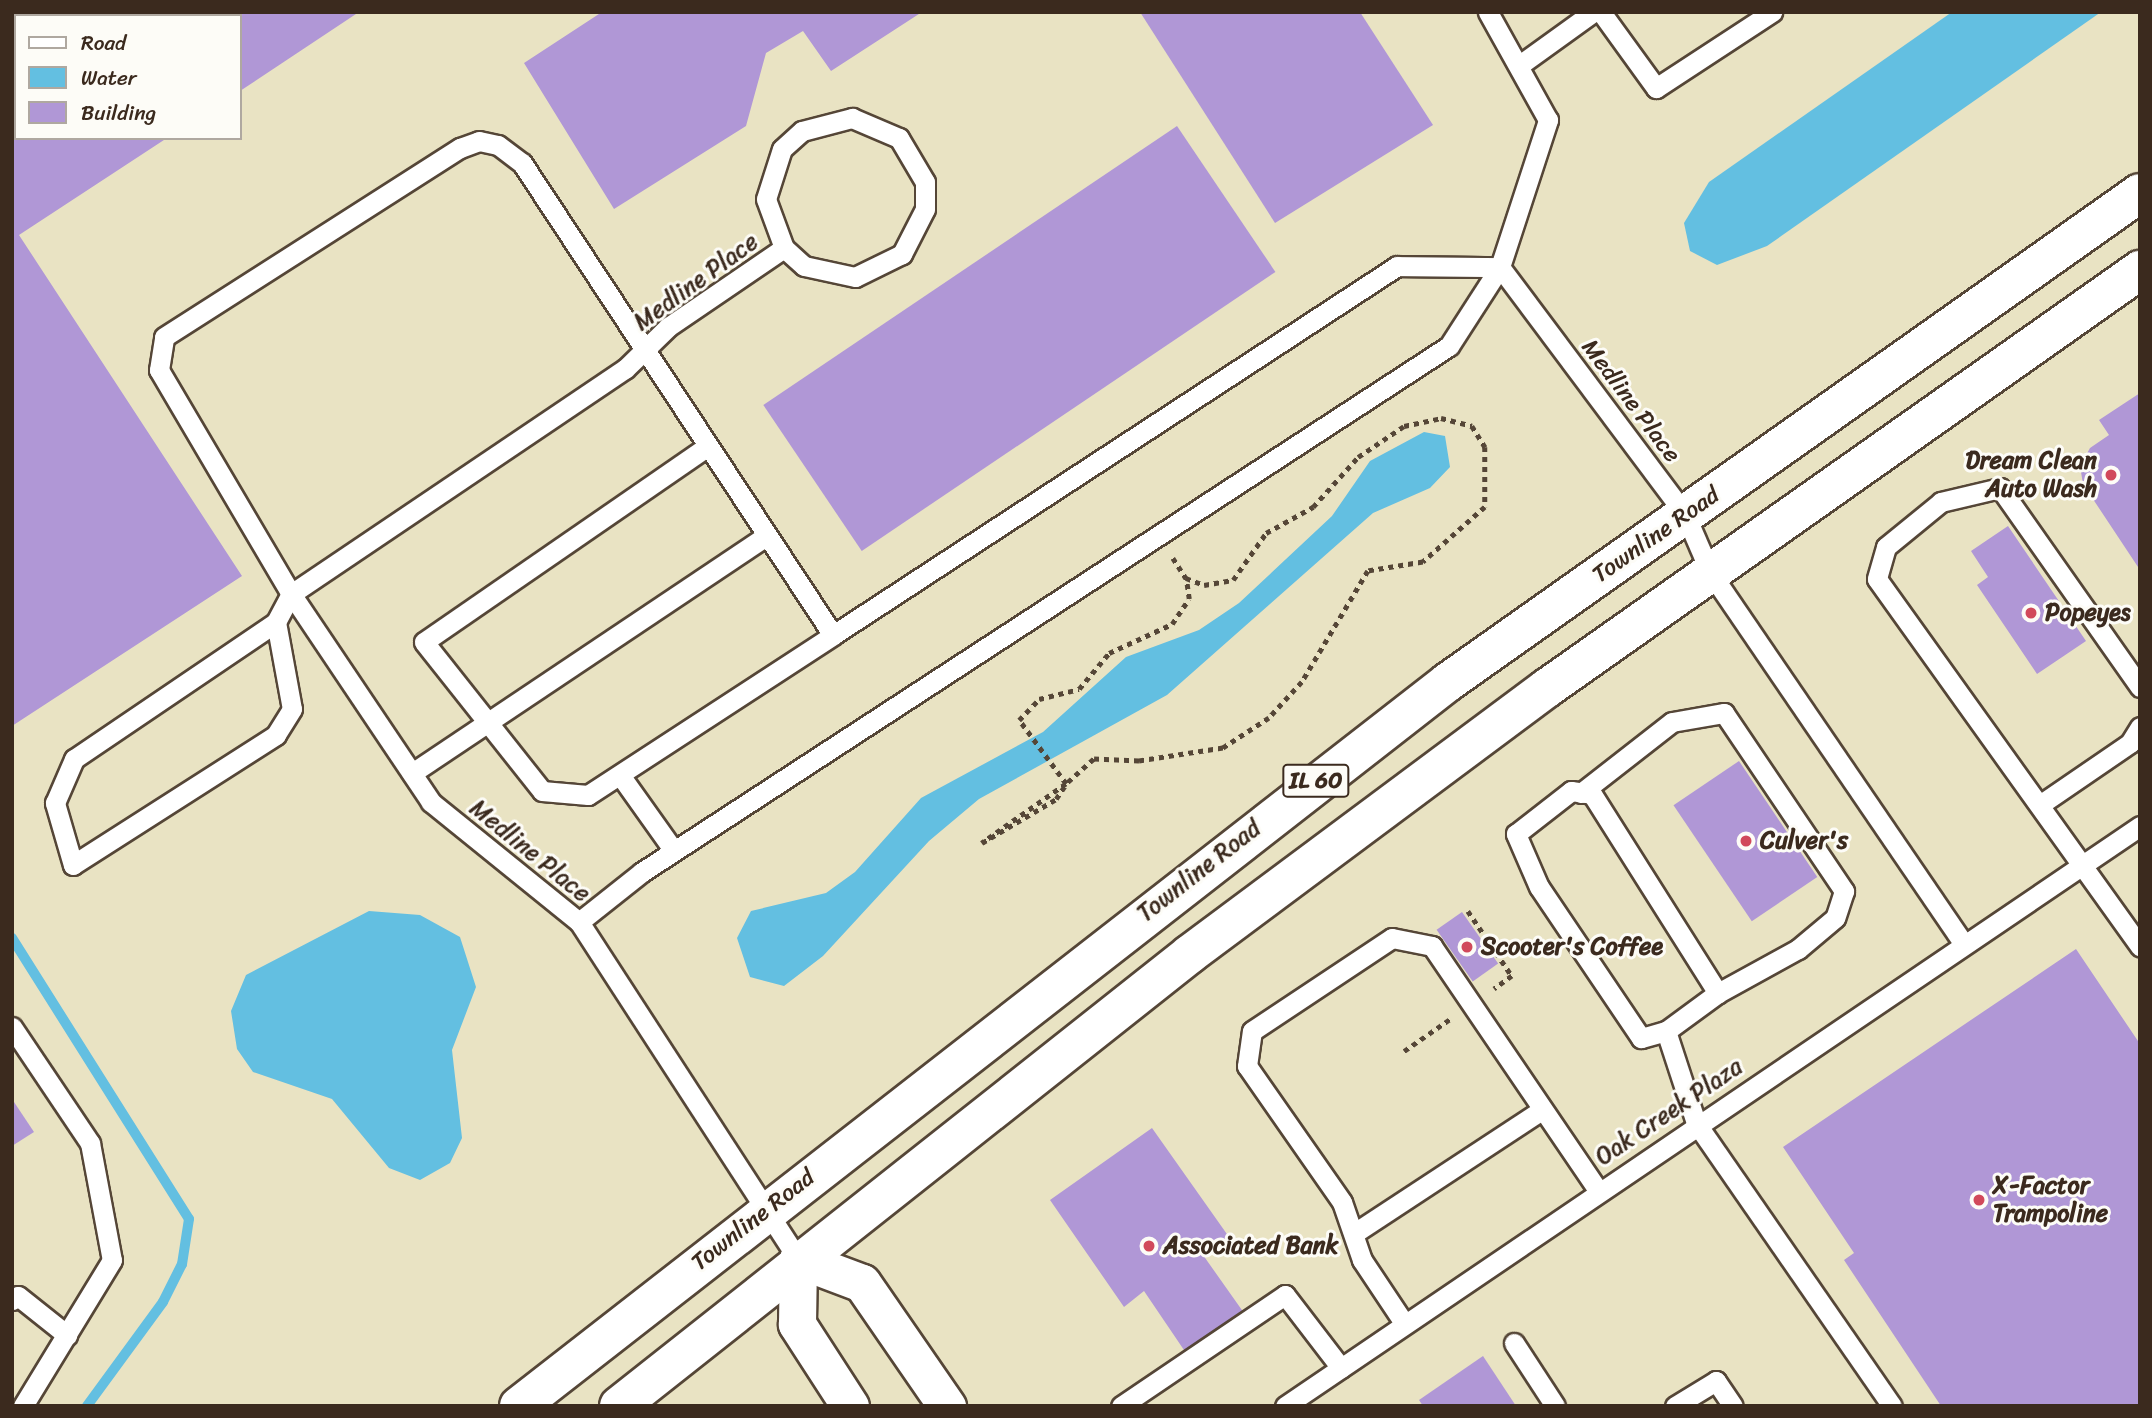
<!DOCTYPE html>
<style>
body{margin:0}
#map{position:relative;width:2152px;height:1418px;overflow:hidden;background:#e9e3c3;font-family:Sriracha,sans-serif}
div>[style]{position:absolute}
.water>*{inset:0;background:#63bfe1}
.stream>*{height:10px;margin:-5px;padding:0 5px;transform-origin:5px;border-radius:5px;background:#63bfe1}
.building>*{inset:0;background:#b097d6;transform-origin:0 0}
.path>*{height:4.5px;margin-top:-2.25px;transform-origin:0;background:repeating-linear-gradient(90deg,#554637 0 5px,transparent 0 10px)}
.roads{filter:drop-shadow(2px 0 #554637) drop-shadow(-2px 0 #554637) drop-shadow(0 2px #554637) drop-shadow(0 -2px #554637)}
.service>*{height:19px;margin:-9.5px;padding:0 9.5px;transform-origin:9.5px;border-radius:9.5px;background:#fff}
.minor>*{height:37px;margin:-18.5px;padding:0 18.5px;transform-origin:18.5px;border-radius:18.5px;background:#fff}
.primary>*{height:38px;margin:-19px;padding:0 19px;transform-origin:19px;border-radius:19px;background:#fff}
.dots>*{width:19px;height:19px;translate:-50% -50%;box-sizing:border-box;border:4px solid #fdfcf7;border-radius:50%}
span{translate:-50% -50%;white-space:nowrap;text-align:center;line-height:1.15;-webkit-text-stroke:6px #fdfcf7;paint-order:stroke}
.shield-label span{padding:2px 5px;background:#fdfcf7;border:2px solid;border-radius:5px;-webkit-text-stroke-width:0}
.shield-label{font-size:23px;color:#3b2a1e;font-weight:700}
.street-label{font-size:24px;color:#3b2a1e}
.poi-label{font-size:24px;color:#3b2a1e;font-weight:700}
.right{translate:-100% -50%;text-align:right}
.left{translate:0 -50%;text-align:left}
.frame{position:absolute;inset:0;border:14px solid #3b2a1e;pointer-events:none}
.legend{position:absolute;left:14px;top:14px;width:228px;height:126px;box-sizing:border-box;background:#fdfcf7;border:2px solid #afa8a0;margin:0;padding:9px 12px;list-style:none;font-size:21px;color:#3b2a1e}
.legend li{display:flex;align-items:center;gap:14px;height:35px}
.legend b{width:35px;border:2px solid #afa8a0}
</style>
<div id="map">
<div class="water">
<div style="clip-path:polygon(1952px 12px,2101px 12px,1767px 246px,1717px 265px,1690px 251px,1684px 223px,1709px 182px)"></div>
<div style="clip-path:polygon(1424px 432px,1445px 436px,1450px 467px,1430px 488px,1373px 513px,1167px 695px,979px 799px,929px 841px,823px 956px,784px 986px,750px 977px,737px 938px,751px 911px,826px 893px,855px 872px,921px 798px,1043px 732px,1126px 657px,1199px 630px,1239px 603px,1332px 516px,1370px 461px)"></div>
<div style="clip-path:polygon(369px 911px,420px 915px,460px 937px,476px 987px,452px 1050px,462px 1138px,450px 1163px,420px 1180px,389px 1168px,332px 1099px,253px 1072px,237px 1049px,231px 1011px,246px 975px)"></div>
</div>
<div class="stream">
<div style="left:12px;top:938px;width:332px;rotate:57.8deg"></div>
<div style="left:189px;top:1219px;width:46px;rotate:98.8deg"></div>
<div style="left:182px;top:1264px;width:42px;rotate:116.6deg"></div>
<div style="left:163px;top:1302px;width:129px;rotate:126.2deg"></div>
</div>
<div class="building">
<div style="clip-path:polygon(12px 12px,359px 12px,240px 91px,240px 16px,16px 16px,16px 138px,167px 138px,19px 235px,242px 576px,12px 726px)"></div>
<div style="clip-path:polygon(602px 12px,922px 12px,831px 71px,803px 31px,766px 53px,746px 126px,614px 209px,524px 63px)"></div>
<div style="clip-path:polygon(1140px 12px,1360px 12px,1433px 125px,1275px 223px)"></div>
<div style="left:1177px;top:126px;width:176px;height:499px;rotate:56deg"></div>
<div style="clip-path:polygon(2140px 393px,2140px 570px,2083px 484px,2080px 466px,2090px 448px,2109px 435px,2099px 420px)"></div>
<div style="clip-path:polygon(2008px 526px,2086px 641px,2037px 674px,1977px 585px,1988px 577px,1971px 551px)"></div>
<div style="left:1739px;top:761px;width:140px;height:79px;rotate:56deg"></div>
<div style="left:1462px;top:912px;width:63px;height:31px;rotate:55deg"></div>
<div style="clip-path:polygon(2076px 949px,2140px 1044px,2140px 1406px,1941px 1406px,1844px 1260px,1854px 1253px,1783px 1147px)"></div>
<div style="clip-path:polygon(12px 1099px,34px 1132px,12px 1146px)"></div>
<div style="clip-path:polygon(1152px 1128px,1229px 1237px,1203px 1255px,1244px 1313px,1186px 1353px,1144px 1291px,1124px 1307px,1050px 1200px)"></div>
<div style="clip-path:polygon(1483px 1356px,1516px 1406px,1423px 1406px,1419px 1400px)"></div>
</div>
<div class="path">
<div style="left:1173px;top:558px;width:24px;rotate:57deg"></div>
<div style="left:982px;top:843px;width:86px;rotate:-30.7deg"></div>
<div style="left:1056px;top:799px;width:18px;rotate:-56deg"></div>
<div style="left:1066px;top:784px;width:79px;rotate:-126.3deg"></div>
<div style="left:1019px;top:720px;width:29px;rotate:-46deg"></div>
<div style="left:1039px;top:699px;width:41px;rotate:-14deg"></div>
<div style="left:1079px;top:689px;width:47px;rotate:-50.2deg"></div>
<div style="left:1109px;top:653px;width:69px;rotate:-24.7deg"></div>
<div style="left:1172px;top:624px;width:30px;rotate:-56deg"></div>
<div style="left:1189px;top:599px;width:21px;rotate:-98deg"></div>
<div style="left:1186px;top:578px;width:19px;rotate:21deg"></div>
<div style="left:1204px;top:585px;width:29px;rotate:-10deg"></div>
<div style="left:1233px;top:580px;width:57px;rotate:-54.9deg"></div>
<div style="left:1266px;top:533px;width:54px;rotate:-29deg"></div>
<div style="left:1313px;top:507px;width:67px;rotate:-48deg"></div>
<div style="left:1358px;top:457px;width:55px;rotate:-34deg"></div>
<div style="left:1404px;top:426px;width:38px;rotate:-12deg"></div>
<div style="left:1441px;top:418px;width:32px;rotate:14deg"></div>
<div style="left:1472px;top:426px;width:25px;rotate:58deg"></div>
<div style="left:1485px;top:447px;width:60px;rotate:90deg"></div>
<div style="left:1485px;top:507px;width:83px;rotate:138.4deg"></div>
<div style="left:1423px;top:562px;width:56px;rotate:170.7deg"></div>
<div style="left:1368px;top:571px;width:129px;rotate:120.7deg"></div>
<div style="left:1302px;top:682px;width:49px;rotate:132.5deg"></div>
<div style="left:1269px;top:718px;width:55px;rotate:146.9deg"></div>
<div style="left:1223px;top:748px;width:85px;rotate:171.2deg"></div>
<div style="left:1139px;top:761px;width:45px;rotate:-177.5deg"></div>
<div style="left:1094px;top:759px;width:38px;rotate:138deg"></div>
<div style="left:1066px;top:784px;width:103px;rotate:144.9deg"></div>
<div style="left:1468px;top:911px;width:78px;rotate:55.9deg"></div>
<div style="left:1512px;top:976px;width:22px;rotate:144deg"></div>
<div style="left:1404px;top:1051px;width:56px;rotate:-34.8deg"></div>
</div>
<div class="roads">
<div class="service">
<div style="left:1601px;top:12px;width:94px;rotate:54.1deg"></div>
<div style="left:1656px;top:88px;width:139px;rotate:-33.2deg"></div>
<div style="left:1521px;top:64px;width:89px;rotate:-35.8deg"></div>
<div style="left:1500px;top:267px;width:309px;rotate:53.2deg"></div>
<div style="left:1685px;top:514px;width:63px;rotate:66.7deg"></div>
<div style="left:1710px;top:572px;width:448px;rotate:55.7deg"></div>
<div style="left:705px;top:448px;width:341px;rotate:145.4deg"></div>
<div style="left:424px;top:642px;width:190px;rotate:51.6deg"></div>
<div style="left:542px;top:791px;width:46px;rotate:5deg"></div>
<div style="left:588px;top:795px;width:293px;rotate:-33.1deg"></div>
<div style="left:276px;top:622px;width:88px;rotate:79.6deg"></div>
<div style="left:292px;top:709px;width:31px;rotate:122deg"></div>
<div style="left:276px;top:735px;width:241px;rotate:147.4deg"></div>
<div style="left:73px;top:865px;width:65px;rotate:-106.2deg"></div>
<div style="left:55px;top:803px;width:48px;rotate:-66.6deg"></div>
<div style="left:74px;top:759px;width:244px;rotate:-34.1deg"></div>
<div style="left:276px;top:622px;width:32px;rotate:-62deg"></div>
<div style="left:291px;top:594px;width:403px;rotate:-34deg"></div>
<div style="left:625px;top:369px;width:60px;rotate:-44.3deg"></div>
<div style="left:668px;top:327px;width:140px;rotate:-34.3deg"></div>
<div style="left:784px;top:248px;width:52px;rotate:-110.2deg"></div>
<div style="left:766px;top:199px;width:52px;rotate:-72.3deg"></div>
<div style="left:782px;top:149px;width:27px;rotate:-42deg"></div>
<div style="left:802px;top:131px;width:52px;rotate:-14.6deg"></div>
<div style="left:852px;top:118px;width:51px;rotate:23.1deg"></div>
<div style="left:899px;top:138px;width:51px;rotate:59.4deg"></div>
<div style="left:925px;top:182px;width:27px;rotate:90deg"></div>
<div style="left:925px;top:209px;width:51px;rotate:117.1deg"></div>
<div style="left:902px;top:254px;width:52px;rotate:153.9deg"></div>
<div style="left:855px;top:277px;width:52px;rotate:-167.8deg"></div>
<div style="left:804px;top:266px;width:27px;rotate:-138deg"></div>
<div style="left:2140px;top:687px;width:243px;rotate:-125.1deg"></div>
<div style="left:2000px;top:488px;width:61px;rotate:166.7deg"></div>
<div style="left:1941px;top:502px;width:71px;rotate:140.7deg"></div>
<div style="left:1886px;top:547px;width:33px;rotate:106deg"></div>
<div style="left:1877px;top:579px;width:452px;rotate:54.4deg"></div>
<div style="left:412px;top:773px;width:426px;rotate:-33.8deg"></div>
<div style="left:620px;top:775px;width:93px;rotate:54.6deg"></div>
<div style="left:1571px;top:791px;width:21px;rotate:8deg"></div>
<div style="left:1592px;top:794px;width:236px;rotate:57.7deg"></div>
<div style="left:1718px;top:993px;width:64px;rotate:143.8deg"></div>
<div style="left:1666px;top:1031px;width:26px;rotate:164deg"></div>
<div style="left:1641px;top:1038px;width:182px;rotate:-124deg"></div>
<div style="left:1539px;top:887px;width:58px;rotate:-113.5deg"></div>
<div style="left:1516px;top:834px;width:70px;rotate:-38deg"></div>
<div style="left:1581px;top:793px;width:115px;rotate:-38deg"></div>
<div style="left:1672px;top:722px;width:53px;rotate:-9.8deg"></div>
<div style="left:1724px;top:713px;width:215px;rotate:56deg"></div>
<div style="left:1844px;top:891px;width:28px;rotate:108deg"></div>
<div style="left:1835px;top:918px;width:48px;rotate:140deg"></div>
<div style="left:1798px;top:949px;width:91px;rotate:151.2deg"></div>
<div style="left:2041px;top:804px;width:108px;rotate:-34.4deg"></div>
<div style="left:2130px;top:743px;width:19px;rotate:-58deg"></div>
<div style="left:579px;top:922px;width:80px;rotate:-38.4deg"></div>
<div style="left:642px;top:872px;width:963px;rotate:-33.1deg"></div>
<div style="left:1449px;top:346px;width:94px;rotate:-57.2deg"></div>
<div style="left:1500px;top:267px;width:155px;rotate:-71.9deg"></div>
<div style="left:1548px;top:120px;width:124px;rotate:-119.1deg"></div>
<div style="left:12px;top:1027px;width:140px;rotate:56.1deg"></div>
<div style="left:90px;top:1143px;width:119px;rotate:79.4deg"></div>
<div style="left:112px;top:1260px;width:171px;rotate:121.4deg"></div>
<div style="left:1666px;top:1031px;width:97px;rotate:71.9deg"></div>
<div style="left:1696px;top:1123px;width:344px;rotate:55.3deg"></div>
<div style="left:1356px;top:1232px;width:222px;rotate:-33.3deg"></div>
<div style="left:798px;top:1259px;width:402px;rotate:-123deg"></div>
<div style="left:579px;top:922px;width:191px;rotate:-141deg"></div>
<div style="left:431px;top:802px;width:251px;rotate:-123.9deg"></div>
<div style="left:291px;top:594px;width:260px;rotate:-120.5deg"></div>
<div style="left:159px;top:370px;width:33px;rotate:-81deg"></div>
<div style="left:164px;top:337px;width:351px;rotate:-32.6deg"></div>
<div style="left:460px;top:148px;width:20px;rotate:-20deg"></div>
<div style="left:479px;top:141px;width:19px;rotate:12deg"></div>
<div style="left:498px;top:145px;width:30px;rotate:37deg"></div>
<div style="left:522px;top:163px;width:565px;rotate:56.62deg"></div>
<div style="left:833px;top:635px;width:674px;rotate:-33.19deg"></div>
<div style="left:1397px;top:266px;width:103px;rotate:0.6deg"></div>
<div style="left:12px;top:1300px;width:7px;rotate:-34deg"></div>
<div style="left:18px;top:1296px;width:63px;rotate:38.5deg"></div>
<div style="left:1404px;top:1323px;width:76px;rotate:-123.7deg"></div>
<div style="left:1362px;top:1260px;width:61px;rotate:-109deg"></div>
<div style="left:1342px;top:1202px;width:166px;rotate:-124.9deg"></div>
<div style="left:1247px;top:1066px;width:35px;rotate:-82deg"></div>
<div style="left:1252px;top:1031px;width:168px;rotate:-33.6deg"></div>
<div style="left:1392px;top:938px;width:41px;rotate:11.3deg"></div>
<div style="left:1432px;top:946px;width:295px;rotate:55.8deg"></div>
<div style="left:1514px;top:1343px;width:75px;rotate:56.9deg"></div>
<div style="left:1121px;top:1406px;width:198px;rotate:-34.1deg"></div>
<div style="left:1285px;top:1295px;width:92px;rotate:52.5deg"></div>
<div style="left:1285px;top:1406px;width:1033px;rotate:-34.15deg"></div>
<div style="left:1675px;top:1406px;width:48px;rotate:-31.4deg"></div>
<div style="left:1716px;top:1381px;width:30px;rotate:56deg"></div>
</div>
<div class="minor">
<div style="left:850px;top:1406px;width:98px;rotate:-122.9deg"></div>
<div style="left:797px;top:1324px;width:65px;rotate:-89.1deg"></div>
<div style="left:798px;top:1259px;width:68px;rotate:20.6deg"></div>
<div style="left:862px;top:1283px;width:150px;rotate:55.4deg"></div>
</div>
<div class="primary">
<div style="left:519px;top:1406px;width:1178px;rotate:-37.93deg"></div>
<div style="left:1448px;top:682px;width:847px;rotate:-35.25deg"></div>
<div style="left:619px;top:1406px;width:728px;rotate:-38.36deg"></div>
<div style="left:1190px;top:954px;width:445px;rotate:-36.7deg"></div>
<div style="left:1547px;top:688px;width:726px;rotate:-35.18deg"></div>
</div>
</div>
<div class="dots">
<div style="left:2111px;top:475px;background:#d1495b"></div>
<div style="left:2031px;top:613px;background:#d1495b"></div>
<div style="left:1746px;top:841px;background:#d1495b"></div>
<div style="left:1467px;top:947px;background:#d1495b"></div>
<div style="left:1979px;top:1200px;background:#d1495b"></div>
<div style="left:1149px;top:1246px;background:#d1495b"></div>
</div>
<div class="shield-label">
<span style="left:1316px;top:781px">IL 60</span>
</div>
<div class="street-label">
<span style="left:696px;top:282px;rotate:-36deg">Medline Place</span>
<span style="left:1631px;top:401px;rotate:53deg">Medline Place</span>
<span style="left:1656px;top:535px;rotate:-35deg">Townline Road</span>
<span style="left:530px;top:851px;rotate:39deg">Medline Place</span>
<span style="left:1199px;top:871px;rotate:-38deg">Townline Road</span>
<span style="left:1669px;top:1112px;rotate:-34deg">Oak Creek Plaza</span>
<span style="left:753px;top:1220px;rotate:-38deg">Townline Road</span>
</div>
<div class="poi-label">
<span class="right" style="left:2097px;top:475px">Dream Clean<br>Auto Wash</span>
<span class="left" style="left:2045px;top:613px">Popeyes</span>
<span class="left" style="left:1760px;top:841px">Culver's</span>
<span class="left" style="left:1481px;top:947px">Scooter's Coffee</span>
<span class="left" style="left:1993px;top:1200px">X-Factor<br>Trampoline</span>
<span class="left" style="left:1163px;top:1246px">Associated Bank</span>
</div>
<div class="frame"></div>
<ul class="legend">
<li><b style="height:9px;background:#fff"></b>Road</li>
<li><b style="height:19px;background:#63bfe1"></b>Water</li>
<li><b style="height:19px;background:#b097d6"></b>Building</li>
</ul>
</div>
